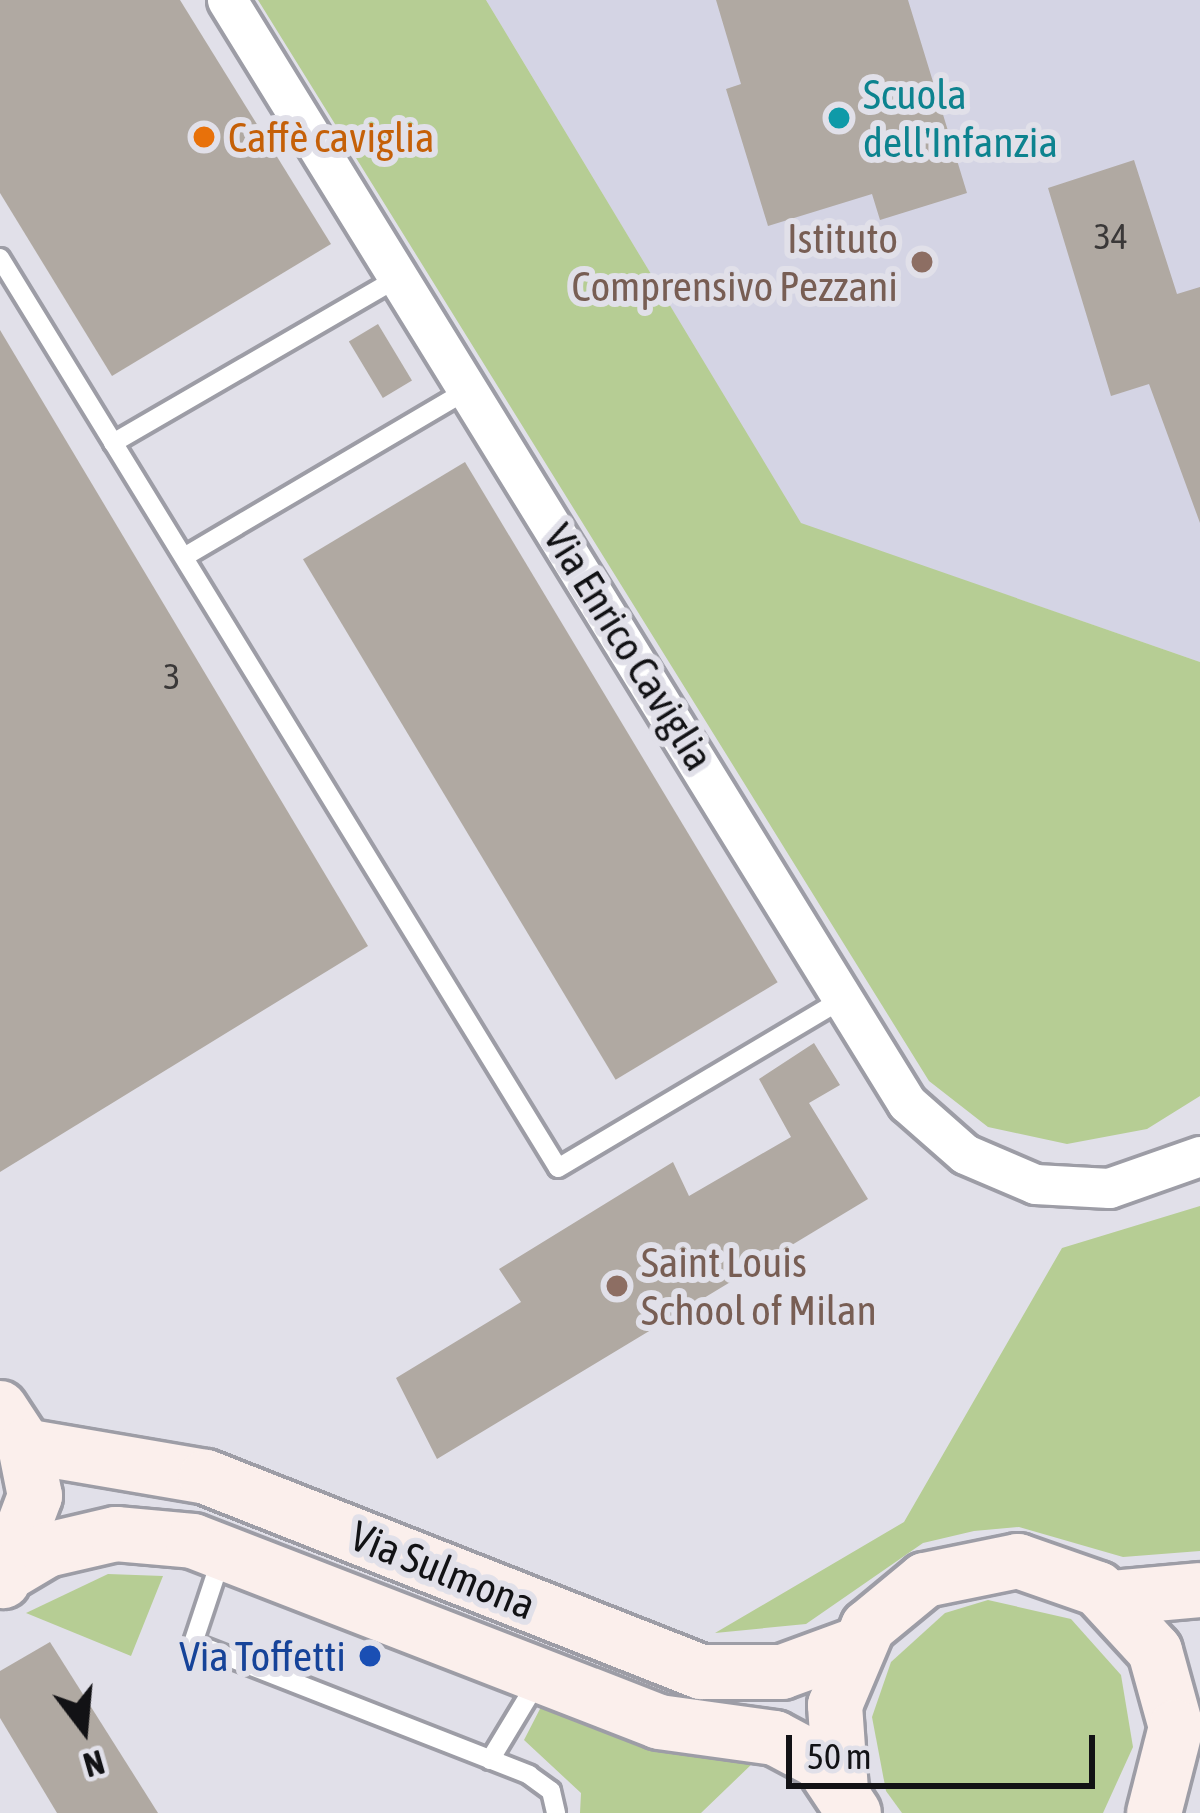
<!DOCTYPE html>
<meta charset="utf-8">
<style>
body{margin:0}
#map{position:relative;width:1200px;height:1813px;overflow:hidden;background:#e1e0e9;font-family:"Asap Condensed",sans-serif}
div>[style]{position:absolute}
.built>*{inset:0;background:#d4d4e4}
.green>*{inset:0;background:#b6cd94}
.building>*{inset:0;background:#b0a9a2;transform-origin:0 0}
.roads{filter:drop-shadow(3px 0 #9d9da6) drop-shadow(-3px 0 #9d9da6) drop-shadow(0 3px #9d9da6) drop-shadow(0 -3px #9d9da6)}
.lane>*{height:18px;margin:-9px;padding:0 9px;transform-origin:9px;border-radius:9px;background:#fff}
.street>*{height:39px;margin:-19.5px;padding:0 19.5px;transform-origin:19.5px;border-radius:19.5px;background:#fff}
.secondary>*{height:54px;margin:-27px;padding:0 27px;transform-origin:27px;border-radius:27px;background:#fbefec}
.dots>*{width:33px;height:33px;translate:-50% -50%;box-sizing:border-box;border:6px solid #e1e0e9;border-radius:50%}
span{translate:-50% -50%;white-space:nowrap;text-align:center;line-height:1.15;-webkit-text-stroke:12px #e1e0e9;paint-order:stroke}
.number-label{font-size:36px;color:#3a3838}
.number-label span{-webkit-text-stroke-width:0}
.culture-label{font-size:42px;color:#0d838f}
.left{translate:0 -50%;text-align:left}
.food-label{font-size:42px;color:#c56008}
.education-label{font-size:42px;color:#785e54}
.right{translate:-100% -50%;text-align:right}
.street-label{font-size:42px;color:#121215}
.transit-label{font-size:42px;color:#164399}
.north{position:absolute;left:24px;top:1669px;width:120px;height:120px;-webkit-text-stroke:9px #e1e0e9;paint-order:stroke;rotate:164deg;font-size:33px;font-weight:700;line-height:48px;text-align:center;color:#121215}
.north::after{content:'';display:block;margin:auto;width:42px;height:54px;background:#121215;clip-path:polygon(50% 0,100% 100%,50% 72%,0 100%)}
.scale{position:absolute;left:786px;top:1735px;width:309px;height:54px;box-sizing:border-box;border:6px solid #121215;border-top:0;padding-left:15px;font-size:36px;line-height:42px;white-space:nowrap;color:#121215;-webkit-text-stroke:9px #e1e0e9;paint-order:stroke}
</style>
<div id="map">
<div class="built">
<div style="clip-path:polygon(486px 0,1200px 0,1200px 662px,801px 524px)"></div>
</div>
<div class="green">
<div style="clip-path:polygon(258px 0,486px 0,801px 523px,1200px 662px,1200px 1096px,1147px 1129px,1067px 1144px,988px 1127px,929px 1081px)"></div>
<div style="clip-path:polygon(1200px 1206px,1200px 1551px,1123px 1557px,1019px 1527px,974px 1531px,923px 1543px,806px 1624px,715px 1633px,904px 1522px,1062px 1248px)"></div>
<div style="clip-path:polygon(108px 1574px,163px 1576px,131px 1656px,26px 1613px)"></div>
<div style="clip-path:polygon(988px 1600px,1071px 1619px,1121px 1675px,1133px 1747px,1103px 1813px,902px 1813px,886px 1791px,872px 1717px,891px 1662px,945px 1613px)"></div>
<div style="clip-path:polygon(542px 1705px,651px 1746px,754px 1762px,701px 1813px,580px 1813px,581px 1793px,524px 1740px)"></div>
</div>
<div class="building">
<div style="clip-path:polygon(0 0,180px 0,331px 244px,112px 376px,0 193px)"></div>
<div style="clip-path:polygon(716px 0,908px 0,967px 193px,880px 220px,872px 194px,768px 226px,726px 89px,741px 84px)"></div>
<div style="clip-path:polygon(1134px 160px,1177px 294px,1200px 287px,1200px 523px,1149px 384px,1111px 396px,1048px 188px)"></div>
<div style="left:378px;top:324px;width:66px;height:34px;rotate:59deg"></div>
<div style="clip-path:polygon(0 330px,368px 946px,0 1172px)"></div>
<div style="left:465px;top:462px;width:607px;height:189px;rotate:59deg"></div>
<div style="clip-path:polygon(814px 1043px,840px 1085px,809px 1103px,868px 1199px,437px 1459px,396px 1378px,521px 1302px,499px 1269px,673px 1162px,689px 1196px,791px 1137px,759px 1079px)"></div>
<div style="clip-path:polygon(50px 1642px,158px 1813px,57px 1813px,0 1718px,0 1671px)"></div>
</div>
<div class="roads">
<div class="lane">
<div style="left:0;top:258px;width:1067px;rotate:58.48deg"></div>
<div style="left:558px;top:1168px;width:331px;rotate:-30.7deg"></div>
<div style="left:113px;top:443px;width:333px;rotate:-30.1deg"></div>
<div style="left:184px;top:557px;width:331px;rotate:-30.5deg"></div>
<div style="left:221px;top:1559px;width:89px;rotate:108.4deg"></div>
<div style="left:193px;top:1643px;width:361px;rotate:21.4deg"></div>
<div style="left:529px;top:1775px;width:27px;rotate:36deg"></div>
<div style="left:551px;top:1791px;width:23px;rotate:77deg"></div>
<div style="left:490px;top:1760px;width:91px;rotate:-58.9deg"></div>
</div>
<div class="street">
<div style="left:227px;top:0;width:1296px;rotate:58.35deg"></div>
<div style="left:907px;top:1103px;width:77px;rotate:41.3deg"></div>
<div style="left:965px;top:1154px;width:76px;rotate:23.2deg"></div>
<div style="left:1035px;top:1184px;width:74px;rotate:3.1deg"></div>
<div style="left:1109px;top:1188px;width:96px;rotate:-19.4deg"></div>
</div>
<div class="secondary">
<div style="left:0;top:1408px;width:45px;rotate:56.7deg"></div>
<div style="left:25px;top:1446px;width:51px;rotate:78.7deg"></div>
<div style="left:35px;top:1496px;width:91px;rotate:110.6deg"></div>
<div style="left:25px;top:1446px;width:184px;rotate:9.7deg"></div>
<div style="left:206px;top:1477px;width:532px;rotate:21.5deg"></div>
<div style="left:701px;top:1672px;width:81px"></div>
<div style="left:782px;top:1672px;width:79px;rotate:-20deg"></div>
<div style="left:10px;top:1572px;width:43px;rotate:-30.7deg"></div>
<div style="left:47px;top:1550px;width:71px;rotate:-13.1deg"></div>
<div style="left:116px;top:1534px;width:77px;rotate:5.2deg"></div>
<div style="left:193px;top:1541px;width:500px;rotate:21.2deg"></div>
<div style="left:659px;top:1722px;width:117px;rotate:7.9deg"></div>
<div style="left:775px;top:1738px;width:51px;rotate:28.1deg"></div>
<div style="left:820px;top:1762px;width:61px;rotate:56.3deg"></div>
<div style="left:1112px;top:1598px;width:88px;rotate:-5.2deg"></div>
<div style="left:841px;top:1791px;width:86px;rotate:-94deg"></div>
<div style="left:835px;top:1705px;width:85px;rotate:-67.1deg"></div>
<div style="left:868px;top:1627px;width:74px;rotate:-39.5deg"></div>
<div style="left:925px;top:1580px;width:95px;rotate:-11.5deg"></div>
<div style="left:1018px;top:1561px;width:85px;rotate:19.3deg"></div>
<div style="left:1098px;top:1589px;width:84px;rotate:47.4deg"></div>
<div style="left:1155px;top:1651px;width:79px;rotate:74.6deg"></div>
<div style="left:1176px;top:1727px;width:89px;rotate:104.3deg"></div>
</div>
</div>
<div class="dots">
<div style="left:839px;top:118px;background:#0f9aa8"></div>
<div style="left:204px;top:137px;background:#e8710a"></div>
<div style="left:922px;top:262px;background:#8d6e63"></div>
<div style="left:617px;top:1286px;background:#8d6e63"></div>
<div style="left:370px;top:1656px;background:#1a4fb4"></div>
</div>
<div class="number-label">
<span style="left:1111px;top:237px">34</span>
<span style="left:172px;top:677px">3</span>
</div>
<div class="culture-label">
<span class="left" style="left:863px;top:118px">Scuola<br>dell'Infanzia</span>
</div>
<div class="food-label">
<span class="left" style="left:228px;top:137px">Caffè caviglia</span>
</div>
<div class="education-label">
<span class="right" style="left:898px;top:262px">Istituto<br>Comprensivo Pezzani</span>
<span class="left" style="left:641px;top:1286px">Saint Louis<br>School of Milan</span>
</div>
<div class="street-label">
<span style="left:629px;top:647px;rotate:58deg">Via Enrico Caviglia</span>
<span style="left:443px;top:1570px;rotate:22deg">Via Sulmona</span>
</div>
<div class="transit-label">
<span class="right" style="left:346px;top:1656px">Via Toffetti</span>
</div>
<div class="north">N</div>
<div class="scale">50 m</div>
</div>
